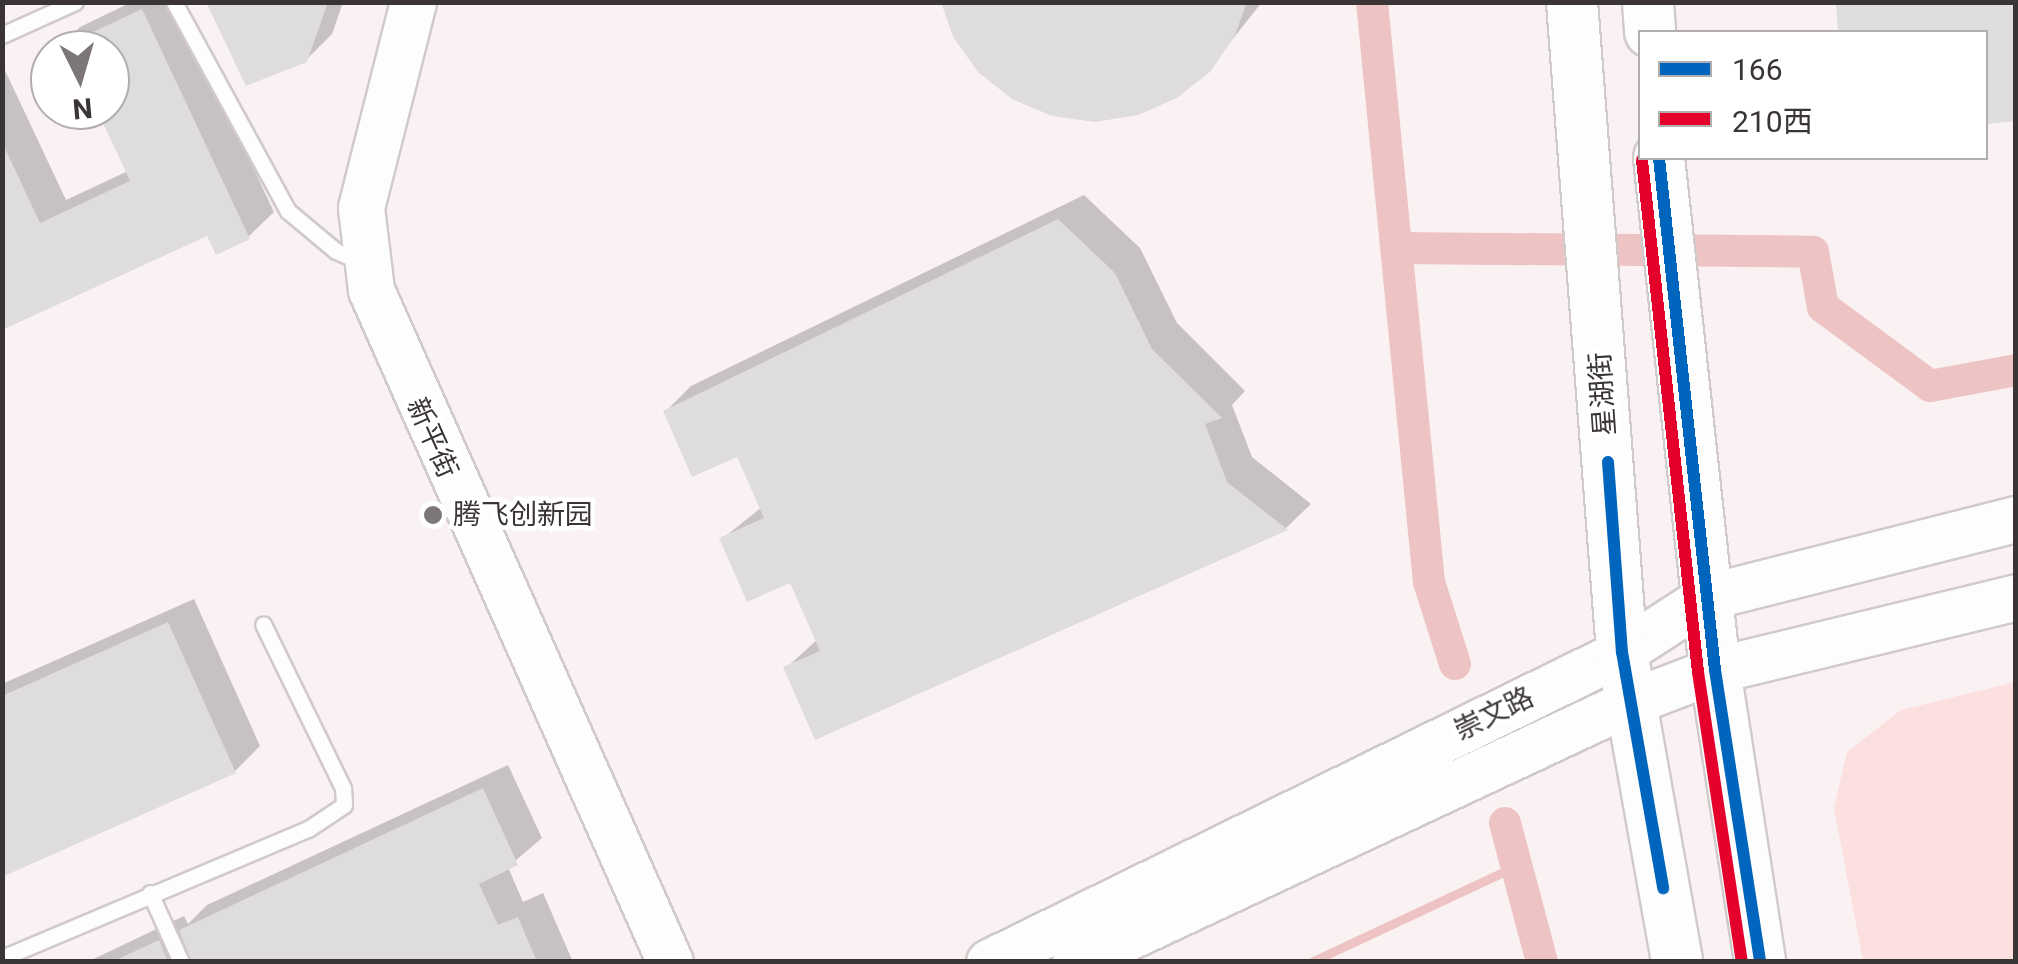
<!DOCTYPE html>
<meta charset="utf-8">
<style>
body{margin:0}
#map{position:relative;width:2018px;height:964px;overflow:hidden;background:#faf2f2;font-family:Roboto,"Noto Sans SC",sans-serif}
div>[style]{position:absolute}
.green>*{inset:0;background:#fce0e0}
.shadow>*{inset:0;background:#0003}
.stream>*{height:9px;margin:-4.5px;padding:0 4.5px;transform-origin:4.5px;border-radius:4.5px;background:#eec3c4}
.canal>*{height:32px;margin:-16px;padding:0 16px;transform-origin:16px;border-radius:16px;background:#eec3c4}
.building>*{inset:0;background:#dedcde}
.roads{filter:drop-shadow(2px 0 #d1caca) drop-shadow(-2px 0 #d1caca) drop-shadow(0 2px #d1caca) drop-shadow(0 -2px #d1caca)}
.lane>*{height:15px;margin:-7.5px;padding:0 7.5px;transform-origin:7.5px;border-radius:7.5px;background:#fefdfd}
.secondary>*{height:45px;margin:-22.5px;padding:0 22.5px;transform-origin:22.5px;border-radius:22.5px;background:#fefdfd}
.primary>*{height:50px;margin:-25px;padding:0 25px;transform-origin:25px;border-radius:25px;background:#fefdfd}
.bus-1>*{height:12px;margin:-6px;padding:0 6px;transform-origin:6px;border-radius:6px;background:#0065bd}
.bus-2>*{height:12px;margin:-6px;padding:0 6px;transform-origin:6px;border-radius:6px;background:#e4002b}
.dots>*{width:28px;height:28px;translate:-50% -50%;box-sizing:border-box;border:5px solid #fff;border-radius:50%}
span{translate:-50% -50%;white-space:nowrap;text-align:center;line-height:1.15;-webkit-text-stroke:9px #fff;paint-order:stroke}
.street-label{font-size:28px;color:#3a3434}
.poi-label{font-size:28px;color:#3a3434}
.left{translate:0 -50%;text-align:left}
.frame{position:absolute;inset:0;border:5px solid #3a3434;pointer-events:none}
.legend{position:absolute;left:1638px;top:30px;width:350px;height:130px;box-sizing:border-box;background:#fff;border:2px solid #b0aeae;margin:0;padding:12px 18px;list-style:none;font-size:30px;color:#3a3434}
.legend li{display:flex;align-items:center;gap:20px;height:50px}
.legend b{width:50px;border:2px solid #b0aeae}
.north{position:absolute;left:30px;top:30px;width:100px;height:100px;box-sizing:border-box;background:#fff;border:2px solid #b0aeae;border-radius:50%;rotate:175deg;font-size:28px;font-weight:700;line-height:40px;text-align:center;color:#3a3434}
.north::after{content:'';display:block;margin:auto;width:35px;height:45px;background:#7d7676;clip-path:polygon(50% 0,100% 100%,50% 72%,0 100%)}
</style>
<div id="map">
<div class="green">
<div style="clip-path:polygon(2015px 682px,2015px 961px,1863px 961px,1834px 808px,1847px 752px,1901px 710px)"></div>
</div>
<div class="shadow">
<div style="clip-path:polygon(132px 2px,175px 2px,274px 212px,248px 237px,208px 232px,2px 328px,2px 64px,66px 200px,128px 171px,99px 110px,110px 110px,110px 50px,57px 50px,80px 27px)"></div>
<div style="clip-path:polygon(209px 2px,343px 2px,332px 34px,306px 60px)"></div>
<div style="clip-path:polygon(943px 2px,1262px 2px,1209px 69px)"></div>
<div style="clip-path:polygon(2016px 2px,2016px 119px,1986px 121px,1986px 32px,1841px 32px,1838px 3px)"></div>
<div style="clip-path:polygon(1084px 195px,1140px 248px,1177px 323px,1245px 391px,1232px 405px,1252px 457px,1311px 504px,1286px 528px,817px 737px,786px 668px,818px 639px,792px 580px,722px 539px,762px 507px,738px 453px,666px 411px,691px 386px)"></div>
<div style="clip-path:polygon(194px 599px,260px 746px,235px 771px,2px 875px,2px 684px)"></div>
<div style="clip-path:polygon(508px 765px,542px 838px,508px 867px,523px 902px,543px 893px,573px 962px,87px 962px,184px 916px,188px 924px,207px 905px)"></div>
</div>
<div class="stream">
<div style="left:1311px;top:962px;width:229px;rotate:-25.1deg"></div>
</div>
<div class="canal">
<div style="left:1372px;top:2px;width:583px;rotate:84.39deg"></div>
<div style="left:1429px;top:582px;width:86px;rotate:72.4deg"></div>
<div style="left:1396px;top:248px;width:417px;rotate:0.5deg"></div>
<div style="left:1813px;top:252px;width:56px;rotate:79.7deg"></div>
<div style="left:1823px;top:307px;width:133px;rotate:36.4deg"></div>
<div style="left:1930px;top:386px;width:87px;rotate:-10.5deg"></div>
<div style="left:1505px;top:823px;width:144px;rotate:75.1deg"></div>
</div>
<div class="building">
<div style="clip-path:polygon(206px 2px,328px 2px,307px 62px,246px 86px)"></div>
<div style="clip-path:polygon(941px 2px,1247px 2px,1235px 35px,1211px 71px,1177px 98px,1138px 115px,1095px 122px,1052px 116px,1012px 99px,978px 72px,953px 37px)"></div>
<div style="clip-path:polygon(1836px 2px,2016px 2px,2016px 121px,1986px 124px,1986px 32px,1838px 32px)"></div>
<div style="clip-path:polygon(142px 9px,250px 239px,216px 255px,207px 236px,2px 330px,2px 142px,40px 223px,130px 181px,97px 110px,110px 110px,110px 50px,55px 50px)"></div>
<div style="clip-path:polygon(1058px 219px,1115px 273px,1152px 349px,1222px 418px,1205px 424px,1227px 482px,1288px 530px,815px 740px,783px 667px,820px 651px,790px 583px,747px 602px,719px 538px,764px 518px,737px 457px,692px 477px,663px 411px)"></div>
<div style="clip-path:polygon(168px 622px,236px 773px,2px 877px,2px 696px)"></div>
<div style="clip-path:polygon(483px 788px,518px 865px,479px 884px,498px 925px,518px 917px,537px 962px,192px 962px,179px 930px)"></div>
<div style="clip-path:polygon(159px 940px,168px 962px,112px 962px)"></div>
</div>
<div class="roads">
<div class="lane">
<div style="left:174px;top:2px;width:238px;rotate:61.4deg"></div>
<div style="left:288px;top:211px;width:62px;rotate:39.8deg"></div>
<div style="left:336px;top:251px;width:27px;rotate:24deg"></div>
<div style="left:2px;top:35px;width:80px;rotate:-24.3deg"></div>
<div style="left:150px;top:893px;width:76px;rotate:65.8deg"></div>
<div style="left:2px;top:958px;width:332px;rotate:-22.9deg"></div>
<div style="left:308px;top:829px;width:43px;rotate:-33.7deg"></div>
<div style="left:344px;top:805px;width:17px;rotate:-93deg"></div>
<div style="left:343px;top:788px;width:182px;rotate:-116deg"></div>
</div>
<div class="secondary">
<div style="left:413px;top:2px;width:212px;rotate:104.2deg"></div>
<div style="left:361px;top:208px;width:83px;rotate:83deg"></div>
<div style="left:371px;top:290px;width:736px;rotate:66.01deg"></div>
<div style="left:989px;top:962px;width:705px;rotate:-26.09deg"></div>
<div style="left:1622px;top:652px;width:101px;rotate:-32.9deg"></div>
<div style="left:1707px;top:597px;width:319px;rotate:-14.2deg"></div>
<div style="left:1075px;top:962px;width:611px;rotate:-25.1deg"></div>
<div style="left:1628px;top:703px;width:93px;rotate:-20.8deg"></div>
<div style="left:1715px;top:670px;width:310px;rotate:-13.6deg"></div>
</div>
<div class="primary">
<div style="left:1572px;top:2px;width:652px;rotate:85.6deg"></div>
<div style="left:1622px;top:652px;width:315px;rotate:79.9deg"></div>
<div style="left:1648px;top:2px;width:30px;rotate:86deg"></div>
<div style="left:1659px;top:158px;width:515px;rotate:83.76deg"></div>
<div style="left:1715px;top:670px;width:295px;rotate:81.2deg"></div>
</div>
</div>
<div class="bus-1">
<div style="left:1659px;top:158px;width:515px;rotate:83.76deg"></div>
<div style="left:1715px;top:670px;width:295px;rotate:81.2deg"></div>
<div style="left:1608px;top:462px;width:191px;rotate:85.8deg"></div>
<div style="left:1622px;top:652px;width:240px;rotate:80.1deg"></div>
</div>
<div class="bus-2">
<div style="left:1642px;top:160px;width:515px;rotate:83.76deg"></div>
<div style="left:1698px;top:672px;width:293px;rotate:81.4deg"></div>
</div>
<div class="dots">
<div style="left:433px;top:515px;background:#7d7676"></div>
</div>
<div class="street-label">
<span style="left:1603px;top:394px;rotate:-94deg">星湖街</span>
<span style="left:432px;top:438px;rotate:66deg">新平街</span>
<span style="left:1494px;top:714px;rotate:-26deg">崇文路</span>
</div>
<div class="poi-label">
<span class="left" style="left:453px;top:515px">腾飞创新园</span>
</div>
<div class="frame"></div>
<ul class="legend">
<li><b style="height:12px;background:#0065bd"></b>166</li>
<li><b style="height:12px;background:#e4002b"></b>210西</li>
</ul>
<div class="north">N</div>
</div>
